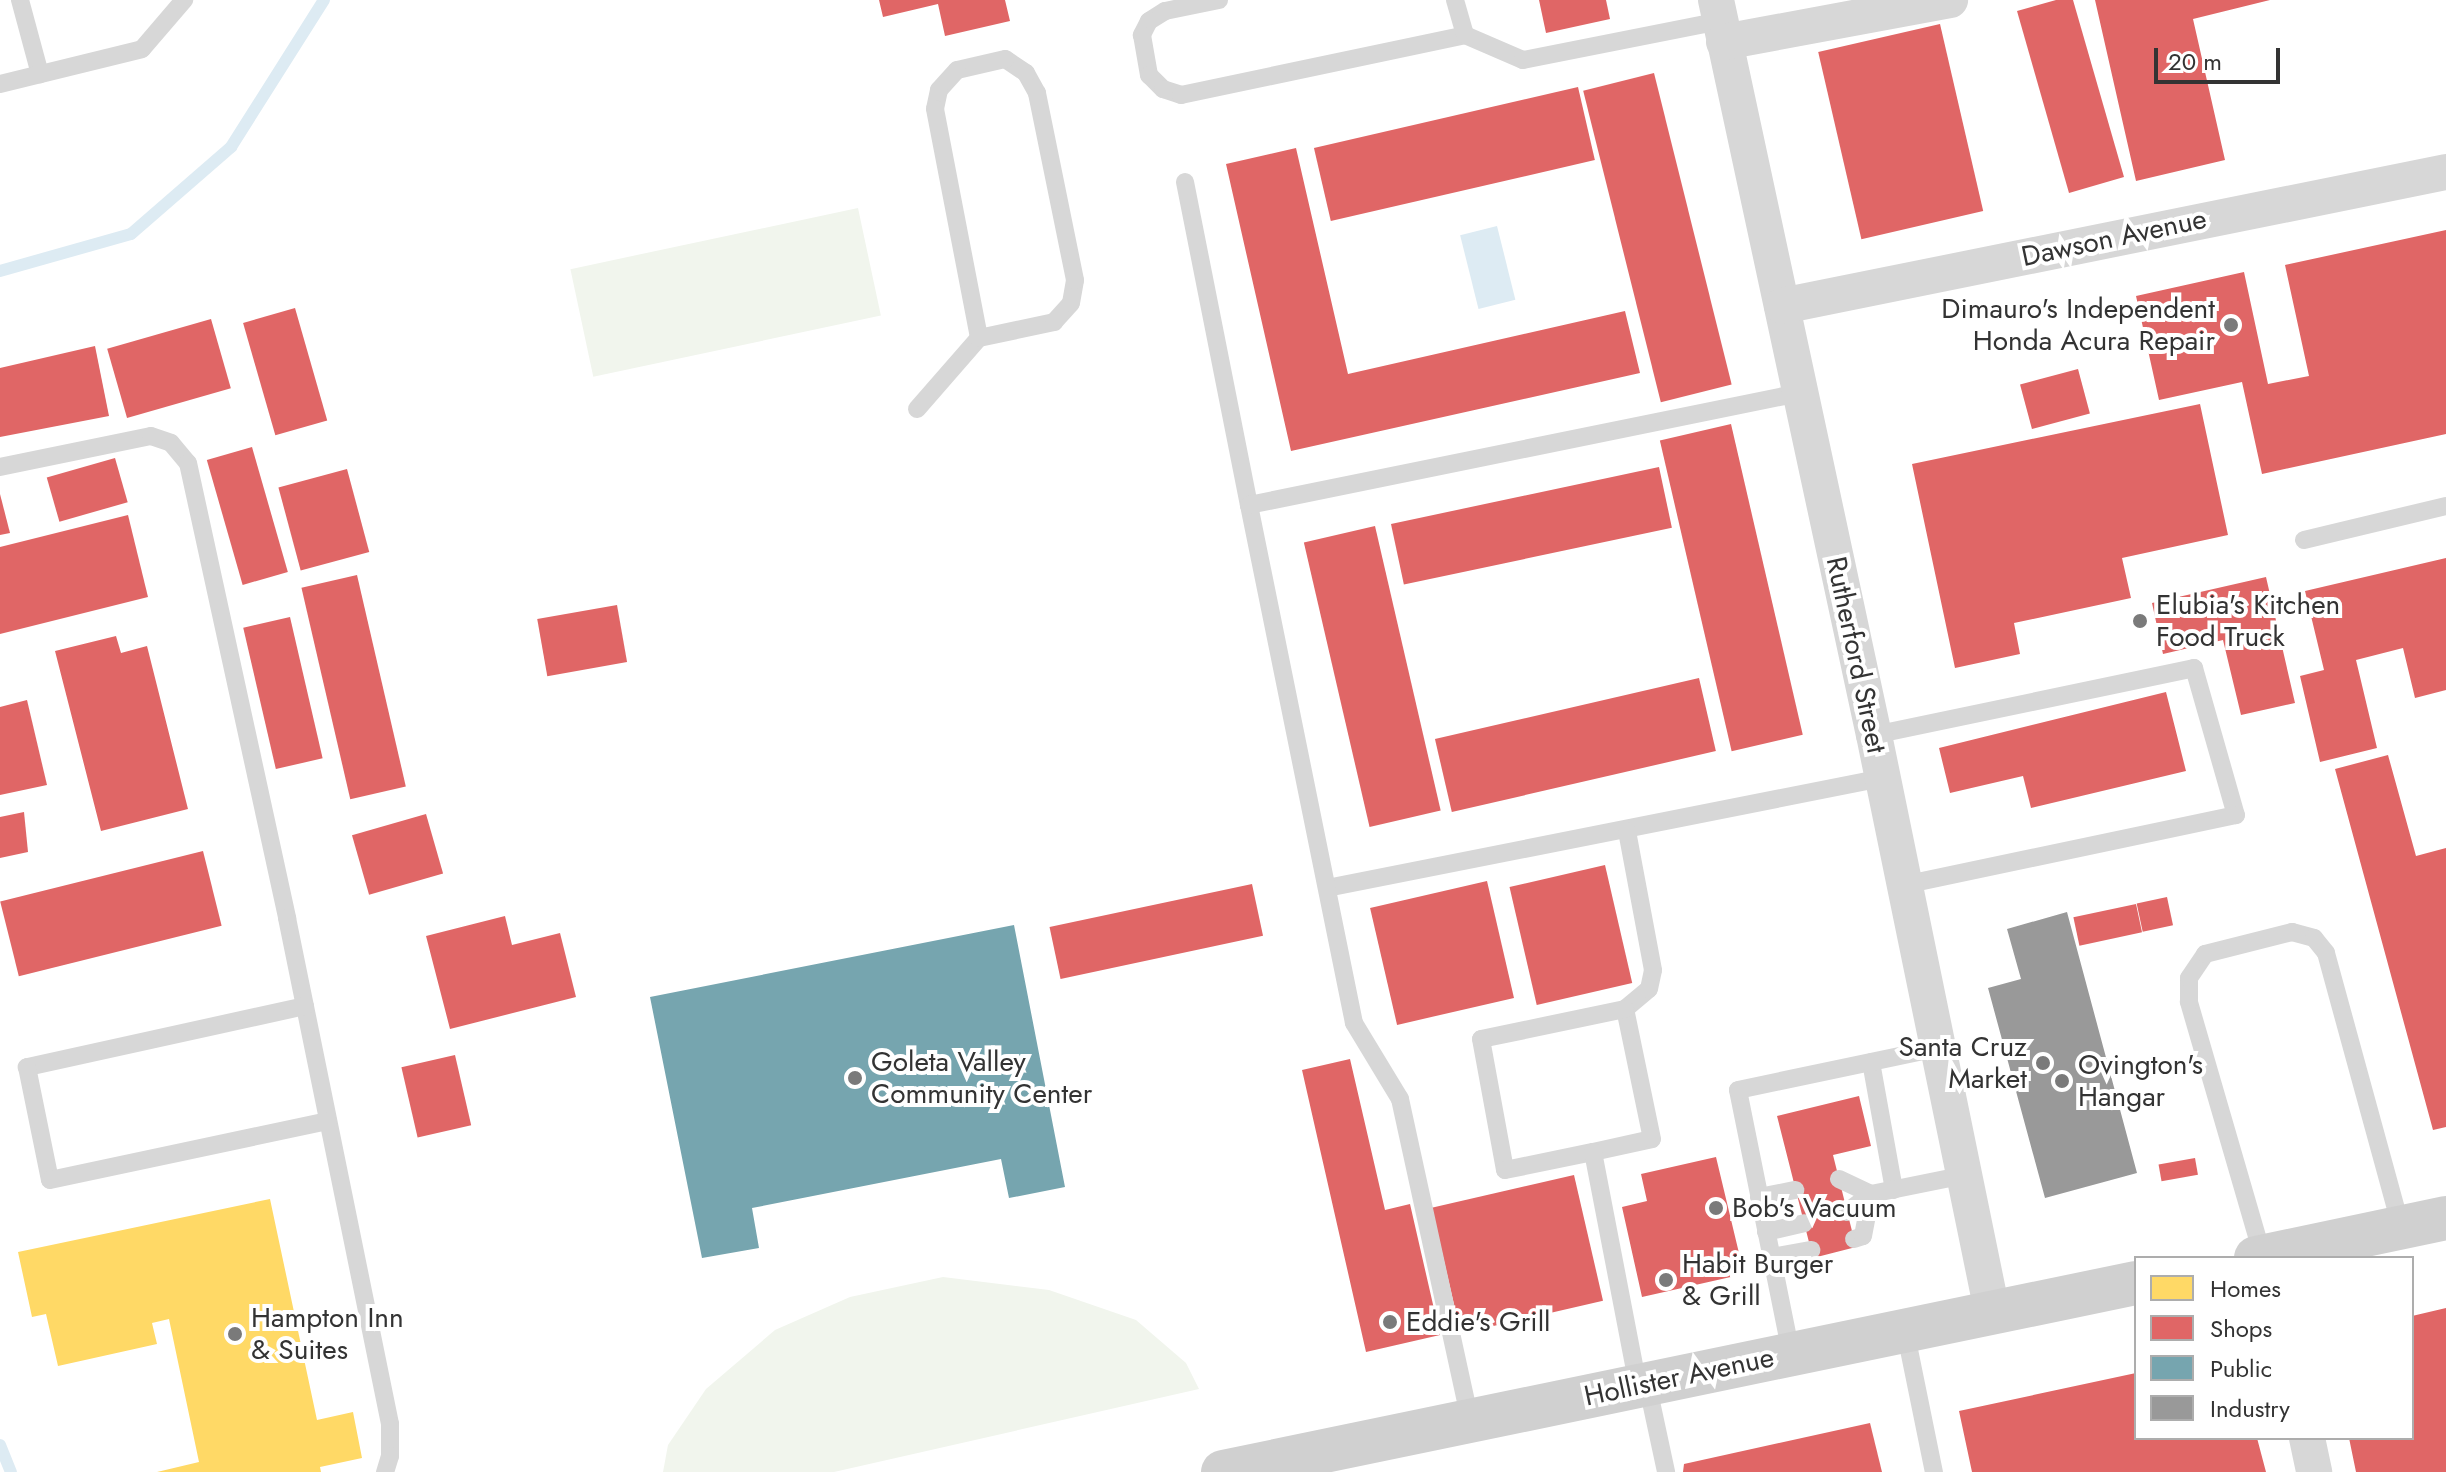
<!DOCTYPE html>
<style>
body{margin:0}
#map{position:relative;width:2446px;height:1472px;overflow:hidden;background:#fff;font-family:Jost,sans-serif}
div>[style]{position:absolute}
.green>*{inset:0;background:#f1f5ed;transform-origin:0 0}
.water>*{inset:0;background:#ddebf3;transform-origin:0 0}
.homes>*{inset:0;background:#ffd966}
.shops>*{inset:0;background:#e06666;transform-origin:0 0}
.public>*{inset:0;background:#76a5af}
.industry>*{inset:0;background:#999}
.stream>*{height:12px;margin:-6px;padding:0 6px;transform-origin:6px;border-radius:6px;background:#ddebf3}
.service>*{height:18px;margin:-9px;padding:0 9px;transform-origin:9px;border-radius:9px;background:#d7d7d7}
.minor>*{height:36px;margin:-18px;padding:0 18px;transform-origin:18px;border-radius:18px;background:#d7d7d7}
.secondary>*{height:44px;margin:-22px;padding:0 22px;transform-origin:22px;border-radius:22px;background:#d0d0d0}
.dots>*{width:22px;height:22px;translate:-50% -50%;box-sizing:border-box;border:4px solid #fff;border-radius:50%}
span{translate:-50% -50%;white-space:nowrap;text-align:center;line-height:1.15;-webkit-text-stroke:8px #fff;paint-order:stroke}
.street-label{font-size:28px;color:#333}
.poi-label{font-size:28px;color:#333}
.right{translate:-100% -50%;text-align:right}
.left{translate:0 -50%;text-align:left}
.legend{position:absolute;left:2134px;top:1256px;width:280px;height:184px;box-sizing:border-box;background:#fff;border:2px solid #adadad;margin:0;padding:10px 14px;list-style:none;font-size:24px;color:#333}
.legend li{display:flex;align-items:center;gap:16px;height:40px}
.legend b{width:40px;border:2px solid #adadad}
.scale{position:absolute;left:2154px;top:48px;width:126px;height:36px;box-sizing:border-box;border:4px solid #333;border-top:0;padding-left:10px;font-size:24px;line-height:28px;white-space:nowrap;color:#333;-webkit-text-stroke:6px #fff;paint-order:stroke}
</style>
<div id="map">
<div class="green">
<div style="left:858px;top:208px;width:110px;height:294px;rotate:78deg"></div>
<div style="clip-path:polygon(943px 1277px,1049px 1290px,1136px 1320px,1186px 1363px,1199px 1389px,834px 1472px,663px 1472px,668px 1445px,706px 1389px,775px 1330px,850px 1297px)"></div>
</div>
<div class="water">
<div style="left:1497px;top:226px;width:76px;height:38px;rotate:76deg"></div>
</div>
<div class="homes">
<div style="clip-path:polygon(270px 1199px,317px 1420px,353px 1412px,362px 1458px,320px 1467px,321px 1472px,157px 1472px,199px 1462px,169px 1319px,152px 1323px,157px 1344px,58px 1366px,46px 1314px,32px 1317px,18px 1252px)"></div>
</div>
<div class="shops">
<div style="clip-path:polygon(879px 0,1005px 0,1010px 21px,945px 36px,938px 4px,883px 17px)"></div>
<div style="clip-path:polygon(1539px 0,1606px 0,1610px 19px,1546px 33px)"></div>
<div style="clip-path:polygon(2056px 0,2073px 0,2124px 177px,2069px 193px,2017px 11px)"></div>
<div style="clip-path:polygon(2095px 0,2270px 0,2193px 19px,2225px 160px,2136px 181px)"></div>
<div style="left:1940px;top:24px;width:192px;height:125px;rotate:77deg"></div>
<div style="left:1654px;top:73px;width:321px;height:73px;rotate:76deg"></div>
<div style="left:1578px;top:87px;width:75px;height:271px;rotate:77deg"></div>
<div style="clip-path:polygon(1296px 148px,1348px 374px,1625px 311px,1640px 373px,1291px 451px,1226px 164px)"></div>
<div style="clip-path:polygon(2446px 230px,2446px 434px,2262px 474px,2242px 382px,2159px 400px,2136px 296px,2244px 272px,2268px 384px,2309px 376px,2285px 265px)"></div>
<div style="left:295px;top:308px;width:117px;height:54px;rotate:74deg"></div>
<div style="left:211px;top:319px;width:72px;height:108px;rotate:74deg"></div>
<div style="clip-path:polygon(95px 346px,109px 416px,0 437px,0 368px)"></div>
<div style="left:2078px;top:369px;width:46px;height:60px;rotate:75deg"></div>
<div style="clip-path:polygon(2200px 404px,2228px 535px,2122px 558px,2131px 598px,2014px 623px,2020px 654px,1955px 668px,1912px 464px)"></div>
<div style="left:1731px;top:424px;width:319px;height:73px;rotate:77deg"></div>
<div style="left:252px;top:447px;width:130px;height:47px;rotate:74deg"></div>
<div style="left:115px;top:458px;width:46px;height:71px;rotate:74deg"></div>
<div style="left:1659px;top:467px;width:62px;height:274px;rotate:78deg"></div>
<div style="left:347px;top:469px;width:86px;height:71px;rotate:75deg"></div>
<div style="clip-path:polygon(0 494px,10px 533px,0 535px)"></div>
<div style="clip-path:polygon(128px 515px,148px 597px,0 634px,0 547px)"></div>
<div style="left:1375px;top:526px;width:292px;height:73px;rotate:77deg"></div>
<div style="clip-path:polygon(2446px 558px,2446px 690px,2415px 698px,2403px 648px,2356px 660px,2377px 748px,2320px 762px,2300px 676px,2324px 670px,2305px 591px)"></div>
<div style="left:357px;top:575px;width:217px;height:57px;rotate:77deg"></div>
<div style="clip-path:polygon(2266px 577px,2295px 703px,2241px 715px,2223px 640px,2163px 654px,2152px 603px)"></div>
<div style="left:617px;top:605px;width:58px;height:81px;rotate:80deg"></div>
<div style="left:290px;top:617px;width:145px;height:48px;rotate:77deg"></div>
<div style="clip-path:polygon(116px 636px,121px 653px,147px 646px,188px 809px,101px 831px,55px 651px)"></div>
<div style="left:1699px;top:678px;width:75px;height:271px;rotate:77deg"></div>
<div style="clip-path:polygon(2166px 692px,2186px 771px,2031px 808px,2023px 776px,1950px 793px,1939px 748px)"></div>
<div style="clip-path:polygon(27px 700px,47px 785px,0 795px,0 707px)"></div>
<div style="clip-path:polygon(2388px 755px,2416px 856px,2446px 848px,2446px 1127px,2433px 1130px,2335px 769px)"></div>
<div style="clip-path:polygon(24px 812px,28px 852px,0 858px,0 817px)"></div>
<div style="left:426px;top:814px;width:62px;height:77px;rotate:74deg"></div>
<div style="left:203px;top:851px;width:77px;height:209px;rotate:76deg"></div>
<div style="left:1605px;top:865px;width:121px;height:98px;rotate:77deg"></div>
<div style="left:1487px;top:881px;width:120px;height:120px;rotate:77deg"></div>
<div style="left:1252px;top:884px;width:53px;height:207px;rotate:78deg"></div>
<div style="left:2167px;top:897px;width:29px;height:31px;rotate:78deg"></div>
<div style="left:2136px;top:904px;width:29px;height:64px;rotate:78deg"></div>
<div style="clip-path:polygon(505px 916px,512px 945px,560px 933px,576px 997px,450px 1029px,426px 936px)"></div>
<div style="left:455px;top:1055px;width:72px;height:55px;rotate:77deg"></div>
<div style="clip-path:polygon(1350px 1059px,1385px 1210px,1410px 1204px,1440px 1335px,1366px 1352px,1302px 1070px)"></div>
<div style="clip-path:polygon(1859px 1096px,1871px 1146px,1833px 1155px,1856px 1247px,1813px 1258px,1777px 1116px)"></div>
<div style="clip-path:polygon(1716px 1157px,1744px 1274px,1642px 1297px,1622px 1207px,1647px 1201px,1641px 1174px)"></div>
<div style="left:2195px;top:1158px;width:17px;height:37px;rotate:80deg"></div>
<div style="left:1574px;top:1175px;width:129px;height:146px;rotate:77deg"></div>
<div style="clip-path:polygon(2446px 1308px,2446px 1472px,2356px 1472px,2349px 1438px,2412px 1438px,2412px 1316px)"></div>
<div style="clip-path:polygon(2136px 1373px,2136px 1438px,2257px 1438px,2266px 1472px,1972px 1472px,1959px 1411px)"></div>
<div style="clip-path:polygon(1870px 1423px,1882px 1472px,1683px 1472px,1684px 1464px)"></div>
</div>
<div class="public">
<div style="clip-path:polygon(1014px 925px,1065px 1187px,1009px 1198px,1001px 1159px,752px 1208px,759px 1248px,702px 1258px,650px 997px)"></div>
</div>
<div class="industry">
<div style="clip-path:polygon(2067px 912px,2137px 1173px,2045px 1198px,1988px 988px,2021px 979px,2007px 929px)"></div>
</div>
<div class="stream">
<div style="left:0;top:271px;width:136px;rotate:-15.8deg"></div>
<div style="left:131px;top:234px;width:133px;rotate:-41deg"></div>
<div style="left:231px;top:147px;width:174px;rotate:-57.7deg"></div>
<div style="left:0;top:1445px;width:29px;rotate:68deg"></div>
</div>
<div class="service">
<div style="left:20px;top:0;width:77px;rotate:74.9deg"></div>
<div style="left:1219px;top:0;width:55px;rotate:168.5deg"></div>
<div style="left:1165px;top:11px;width:19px;rotate:148deg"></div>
<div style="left:1149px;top:21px;width:16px;rotate:117deg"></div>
<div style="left:1142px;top:35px;width:41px;rotate:80.1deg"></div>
<div style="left:1149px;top:75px;width:20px;rotate:45deg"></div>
<div style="left:1163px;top:89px;width:19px;rotate:18deg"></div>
<div style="left:1181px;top:95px;width:290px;rotate:-11.9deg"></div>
<div style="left:1465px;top:35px;width:63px;rotate:23.3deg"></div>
<div style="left:1523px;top:60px;width:201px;rotate:-11.2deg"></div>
<div style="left:1455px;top:0;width:36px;rotate:74deg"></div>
<div style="left:0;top:84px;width:146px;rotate:-13.8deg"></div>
<div style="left:142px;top:49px;width:65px;rotate:-49.4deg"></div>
<div style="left:1185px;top:182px;width:329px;rotate:78.8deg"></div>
<div style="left:917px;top:409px;width:94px;rotate:-48.9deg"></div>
<div style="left:979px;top:338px;width:77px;rotate:-12deg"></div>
<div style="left:1054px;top:322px;width:25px;rotate:-48deg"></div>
<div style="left:1071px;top:303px;width:23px;rotate:-80deg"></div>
<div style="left:1075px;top:280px;width:191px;rotate:-101.5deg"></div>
<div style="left:1037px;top:93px;width:23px;rotate:-119deg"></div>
<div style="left:1026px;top:73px;width:25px;rotate:-146deg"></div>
<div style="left:1005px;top:59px;width:49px;rotate:167.1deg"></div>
<div style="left:957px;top:70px;width:27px;rotate:132deg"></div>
<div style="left:939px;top:90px;width:19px;rotate:102deg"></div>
<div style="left:935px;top:109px;width:233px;rotate:79.1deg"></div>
<div style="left:0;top:467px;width:154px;rotate:-11.6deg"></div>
<div style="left:151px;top:436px;width:21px;rotate:19deg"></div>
<div style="left:171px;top:443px;width:26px;rotate:50deg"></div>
<div style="left:188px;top:463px;width:466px;rotate:77.7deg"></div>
<div style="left:287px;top:918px;width:516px;rotate:78.49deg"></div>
<div style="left:390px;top:1424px;width:32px;rotate:90deg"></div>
<div style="left:390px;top:1456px;width:17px;rotate:107deg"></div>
<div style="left:2304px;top:540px;width:146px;rotate:-13.5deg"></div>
<div style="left:1874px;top:735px;width:327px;rotate:-11.8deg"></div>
<div style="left:2194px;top:668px;width:153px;rotate:74.1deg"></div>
<div style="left:2236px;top:815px;width:339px;rotate:168.1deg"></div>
<div style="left:1327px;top:888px;width:566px;rotate:-11.21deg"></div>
<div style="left:305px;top:1006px;width:285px;rotate:167.6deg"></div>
<div style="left:27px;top:1067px;width:115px;rotate:78.5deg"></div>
<div style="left:50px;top:1180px;width:284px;rotate:-12deg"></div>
<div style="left:1625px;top:1009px;width:31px;rotate:-40deg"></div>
<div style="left:1649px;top:989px;width:19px;rotate:-78deg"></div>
<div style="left:1653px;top:970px;width:141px;rotate:-100.6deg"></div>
<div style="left:1871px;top:1062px;width:130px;rotate:79.8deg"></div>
<div style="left:1593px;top:1152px;width:60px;rotate:-12.4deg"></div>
<div style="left:1652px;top:1139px;width:133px;rotate:-101.7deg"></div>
<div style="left:1625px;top:1009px;width:147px;rotate:168.2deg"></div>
<div style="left:1481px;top:1039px;width:133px;rotate:79.6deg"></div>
<div style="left:1505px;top:1170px;width:90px;rotate:-11.6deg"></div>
<div style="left:1593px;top:1152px;width:238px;rotate:79.1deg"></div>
<div style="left:1839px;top:1179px;width:35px;rotate:25deg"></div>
<div style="left:1759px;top:1197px;width:37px;rotate:-11deg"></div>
<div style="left:1847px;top:1212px;width:30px;rotate:-37deg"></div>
<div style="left:1871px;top:1194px;width:96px;rotate:-11.4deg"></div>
<div style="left:1766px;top:1232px;width:39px;rotate:-13deg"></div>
<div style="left:1854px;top:1239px;width:9px;rotate:-18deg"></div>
<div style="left:1863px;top:1236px;width:43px;rotate:-79.2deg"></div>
<div style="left:1771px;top:1257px;width:41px;rotate:-9.9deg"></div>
<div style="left:2263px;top:1257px;width:266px;rotate:-106.2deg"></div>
<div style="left:2189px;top:1002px;width:24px;rotate:-90deg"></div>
<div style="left:2189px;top:978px;width:29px;rotate:-56deg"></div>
<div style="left:2205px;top:954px;width:90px;rotate:-14.2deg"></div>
<div style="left:2292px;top:932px;width:23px;rotate:15deg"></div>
<div style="left:2314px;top:938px;width:19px;rotate:51deg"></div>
<div style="left:2326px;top:953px;width:284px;rotate:74.7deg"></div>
<div style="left:1905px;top:1330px;width:145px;rotate:78.5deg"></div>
<div style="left:1791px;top:1353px;width:268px;rotate:-101.4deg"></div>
<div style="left:1738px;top:1090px;width:204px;rotate:-11.9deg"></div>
<div style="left:1647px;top:1383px;width:91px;rotate:77.9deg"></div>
<div style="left:1470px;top:1420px;width:329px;rotate:-102.3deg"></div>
<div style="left:1400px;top:1099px;width:89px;rotate:-121.2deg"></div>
<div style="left:1354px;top:1023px;width:529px;rotate:-101.46deg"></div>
<div style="left:1249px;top:505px;width:561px;rotate:-11.51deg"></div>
</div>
<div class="minor">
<div style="left:1716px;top:0;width:752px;rotate:77.87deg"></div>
<div style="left:1874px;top:735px;width:588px;rotate:78.42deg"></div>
<div style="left:1724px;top:42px;width:230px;rotate:-10.5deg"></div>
<div style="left:1782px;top:306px;width:677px;rotate:-11.41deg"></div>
<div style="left:2307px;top:1438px;width:35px;rotate:78deg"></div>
</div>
<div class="secondary">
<div style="left:2256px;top:1258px;width:194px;rotate:-11.9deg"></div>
<div style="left:1223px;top:1472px;width:932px;rotate:-11.7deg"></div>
</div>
<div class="dots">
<div style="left:2231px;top:325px;background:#7a7a7a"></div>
<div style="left:2140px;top:621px;background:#7a7a7a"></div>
<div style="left:2043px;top:1063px;background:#7a7a7a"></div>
<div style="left:855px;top:1078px;background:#7a7a7a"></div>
<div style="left:2062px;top:1081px;background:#7a7a7a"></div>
<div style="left:1716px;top:1208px;background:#7a7a7a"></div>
<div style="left:1666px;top:1280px;background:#7a7a7a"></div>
<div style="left:1390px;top:1322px;background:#7a7a7a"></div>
<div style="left:235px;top:1334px;background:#7a7a7a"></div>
</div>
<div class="street-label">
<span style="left:2114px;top:238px;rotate:-12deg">Dawson Avenue</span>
<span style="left:1856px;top:655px;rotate:78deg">Rutherford Street</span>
<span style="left:1679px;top:1377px;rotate:-12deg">Hollister Avenue</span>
</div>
<div class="poi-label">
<span class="right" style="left:2215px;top:325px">Dimauro's Independent<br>Honda Acura Repair</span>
<span class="left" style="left:2156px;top:621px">Elubia's Kitchen<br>Food Truck</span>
<span class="right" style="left:2027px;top:1063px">Santa Cruz<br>Market</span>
<span class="left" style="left:871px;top:1078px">Goleta Valley<br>Community Center</span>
<span class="left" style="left:2078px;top:1081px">Ovington's<br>Hangar</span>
<span class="left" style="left:1732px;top:1208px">Bob's Vacuum</span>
<span class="left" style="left:1682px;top:1280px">Habit Burger<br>&amp; Grill</span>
<span class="left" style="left:251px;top:1334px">Hampton Inn<br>&amp; Suites</span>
<span class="left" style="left:1406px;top:1322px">Eddie's Grill</span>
</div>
<ul class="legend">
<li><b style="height:22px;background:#ffd966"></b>Homes</li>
<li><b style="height:22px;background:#e06666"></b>Shops</li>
<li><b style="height:22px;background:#76a5af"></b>Public</li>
<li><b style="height:22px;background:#999"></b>Industry</li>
</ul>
<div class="scale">20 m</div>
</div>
